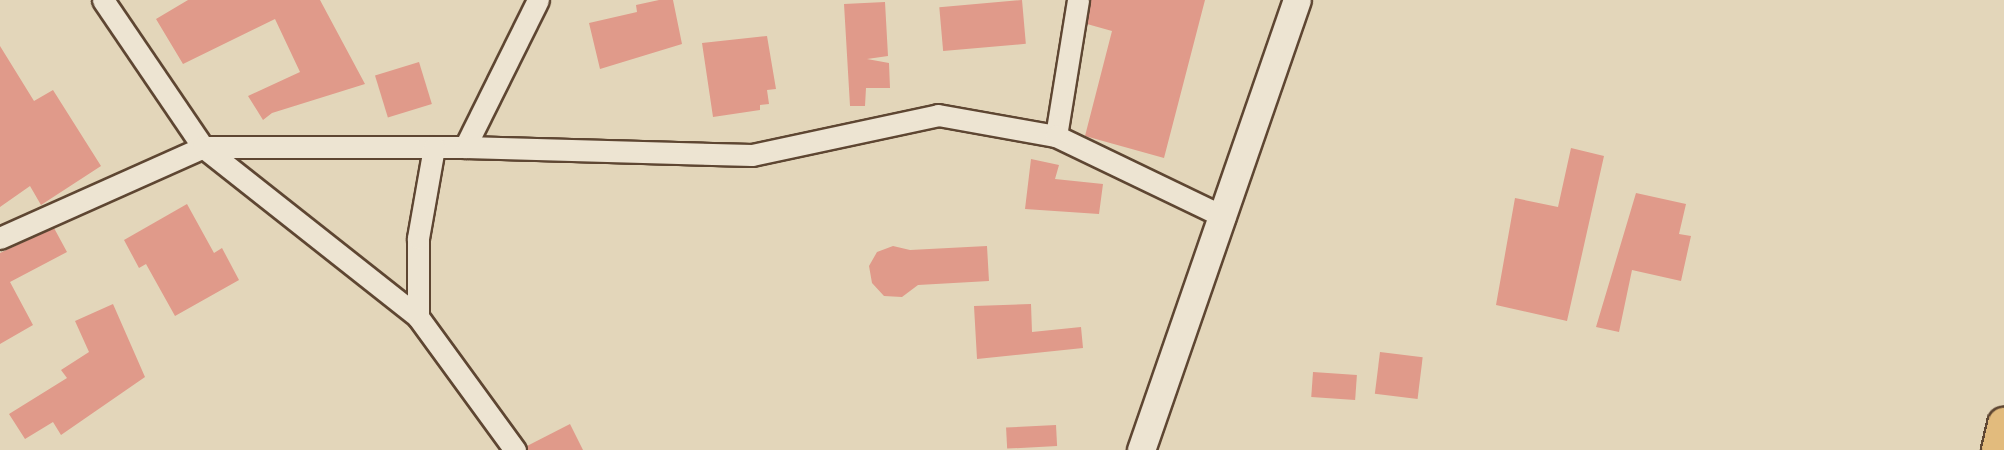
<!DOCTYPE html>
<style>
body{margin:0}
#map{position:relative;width:2004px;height:450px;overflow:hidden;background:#e3d6ba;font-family:"IM FELL Double Pica",serif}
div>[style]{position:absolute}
.building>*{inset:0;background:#e09a8a;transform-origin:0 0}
.roads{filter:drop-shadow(2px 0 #5e4632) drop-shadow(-2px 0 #5e4632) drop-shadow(0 2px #5e4632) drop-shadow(0 -2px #5e4632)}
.minor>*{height:21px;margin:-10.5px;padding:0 10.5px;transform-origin:10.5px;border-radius:10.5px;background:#ede4d2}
.tertiary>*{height:27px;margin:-13.5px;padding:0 13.5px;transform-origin:13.5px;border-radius:13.5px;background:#ede4d2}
.motorway>*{height:33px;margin:-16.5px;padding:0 16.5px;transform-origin:16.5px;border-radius:16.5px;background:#e2bb7d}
span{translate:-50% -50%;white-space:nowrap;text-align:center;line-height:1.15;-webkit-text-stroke:4.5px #ede4d2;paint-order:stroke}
</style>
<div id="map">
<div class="building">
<div style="clip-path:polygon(188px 0,320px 0,365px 84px,272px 113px,263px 120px,248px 96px,300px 72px,275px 19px,183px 64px,156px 19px)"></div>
<div style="clip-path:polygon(659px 0,673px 0,682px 44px,600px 69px,589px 23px,637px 12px,636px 5px)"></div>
<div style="left:1022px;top:0;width:44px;height:83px;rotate:85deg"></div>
<div style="clip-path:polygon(1090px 0,1205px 0,1164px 158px,1085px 136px,1112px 31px,1087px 24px)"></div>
<div style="clip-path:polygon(885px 2px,888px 56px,867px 59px,889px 63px,890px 88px,866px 88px,865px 106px,850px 106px,844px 4px)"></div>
<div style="clip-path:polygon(767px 36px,776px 89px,767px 90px,769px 104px,760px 105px,760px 110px,713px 117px,702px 43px)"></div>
<div style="clip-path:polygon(0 46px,34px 101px,53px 90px,101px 166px,41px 205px,30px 186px,0 207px)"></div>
<div style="left:419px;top:62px;width:44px;height:46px;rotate:73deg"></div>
<div style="clip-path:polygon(1571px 148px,1604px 156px,1567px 321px,1496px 305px,1515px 198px,1558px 207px)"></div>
<div style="clip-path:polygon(1031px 159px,1059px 165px,1055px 179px,1103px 184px,1099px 214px,1025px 209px)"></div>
<div style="clip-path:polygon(1636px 193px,1686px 204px,1679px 234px,1691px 236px,1681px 281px,1632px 270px,1619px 332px,1596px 327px)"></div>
<div style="clip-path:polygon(187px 204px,214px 253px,222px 248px,239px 280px,175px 316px,146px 264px,139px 268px,124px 240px)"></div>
<div style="clip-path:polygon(54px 228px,67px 252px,10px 282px,33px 325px,0 344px,0 253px)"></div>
<div style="clip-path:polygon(893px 246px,910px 250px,987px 246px,989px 281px,918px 285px,902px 297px,884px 296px,872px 283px,869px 266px,877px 252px)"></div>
<div style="clip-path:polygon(113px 304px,145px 377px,61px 435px,53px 422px,25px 439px,9px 414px,67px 378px,61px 370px,89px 352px,75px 321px)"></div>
<div style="clip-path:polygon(1031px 304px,1032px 332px,1081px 327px,1083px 348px,977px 359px,974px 306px)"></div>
<div style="left:1380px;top:352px;width:43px;height:42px;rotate:7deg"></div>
<div style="left:1313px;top:372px;width:44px;height:25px;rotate:4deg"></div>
<div style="clip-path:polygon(570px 424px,583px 450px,528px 450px,527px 446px)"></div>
<div style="left:1056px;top:425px;width:21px;height:50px;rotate:87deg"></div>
</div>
<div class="roads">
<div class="minor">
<div style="left:103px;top:0;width:178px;rotate:55.8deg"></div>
<div style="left:203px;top:147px;width:274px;rotate:38.3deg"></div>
<div style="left:418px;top:317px;width:165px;rotate:53.9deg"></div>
<div style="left:1056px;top:136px;width:138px;rotate:-80.8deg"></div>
<div style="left:465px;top:147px;width:164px;rotate:-63.6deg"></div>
<div style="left:0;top:238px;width:222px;rotate:-24.1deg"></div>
<div style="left:203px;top:147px;width:262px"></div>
<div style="left:465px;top:147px;width:287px;rotate:1.6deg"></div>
<div style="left:752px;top:155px;width:190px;rotate:-12.1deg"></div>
<div style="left:938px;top:115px;width:120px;rotate:10.1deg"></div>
<div style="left:1056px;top:136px;width:187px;rotate:25.7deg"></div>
<div style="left:418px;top:317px;width:79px;rotate:-90deg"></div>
<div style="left:418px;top:238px;width:92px;rotate:-80deg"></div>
</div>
<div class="tertiary">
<div style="left:1141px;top:450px;width:476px;rotate:-70.9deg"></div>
</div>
<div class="motorway">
<div style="left:1998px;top:450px;width:27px;rotate:-77deg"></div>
</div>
</div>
</div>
